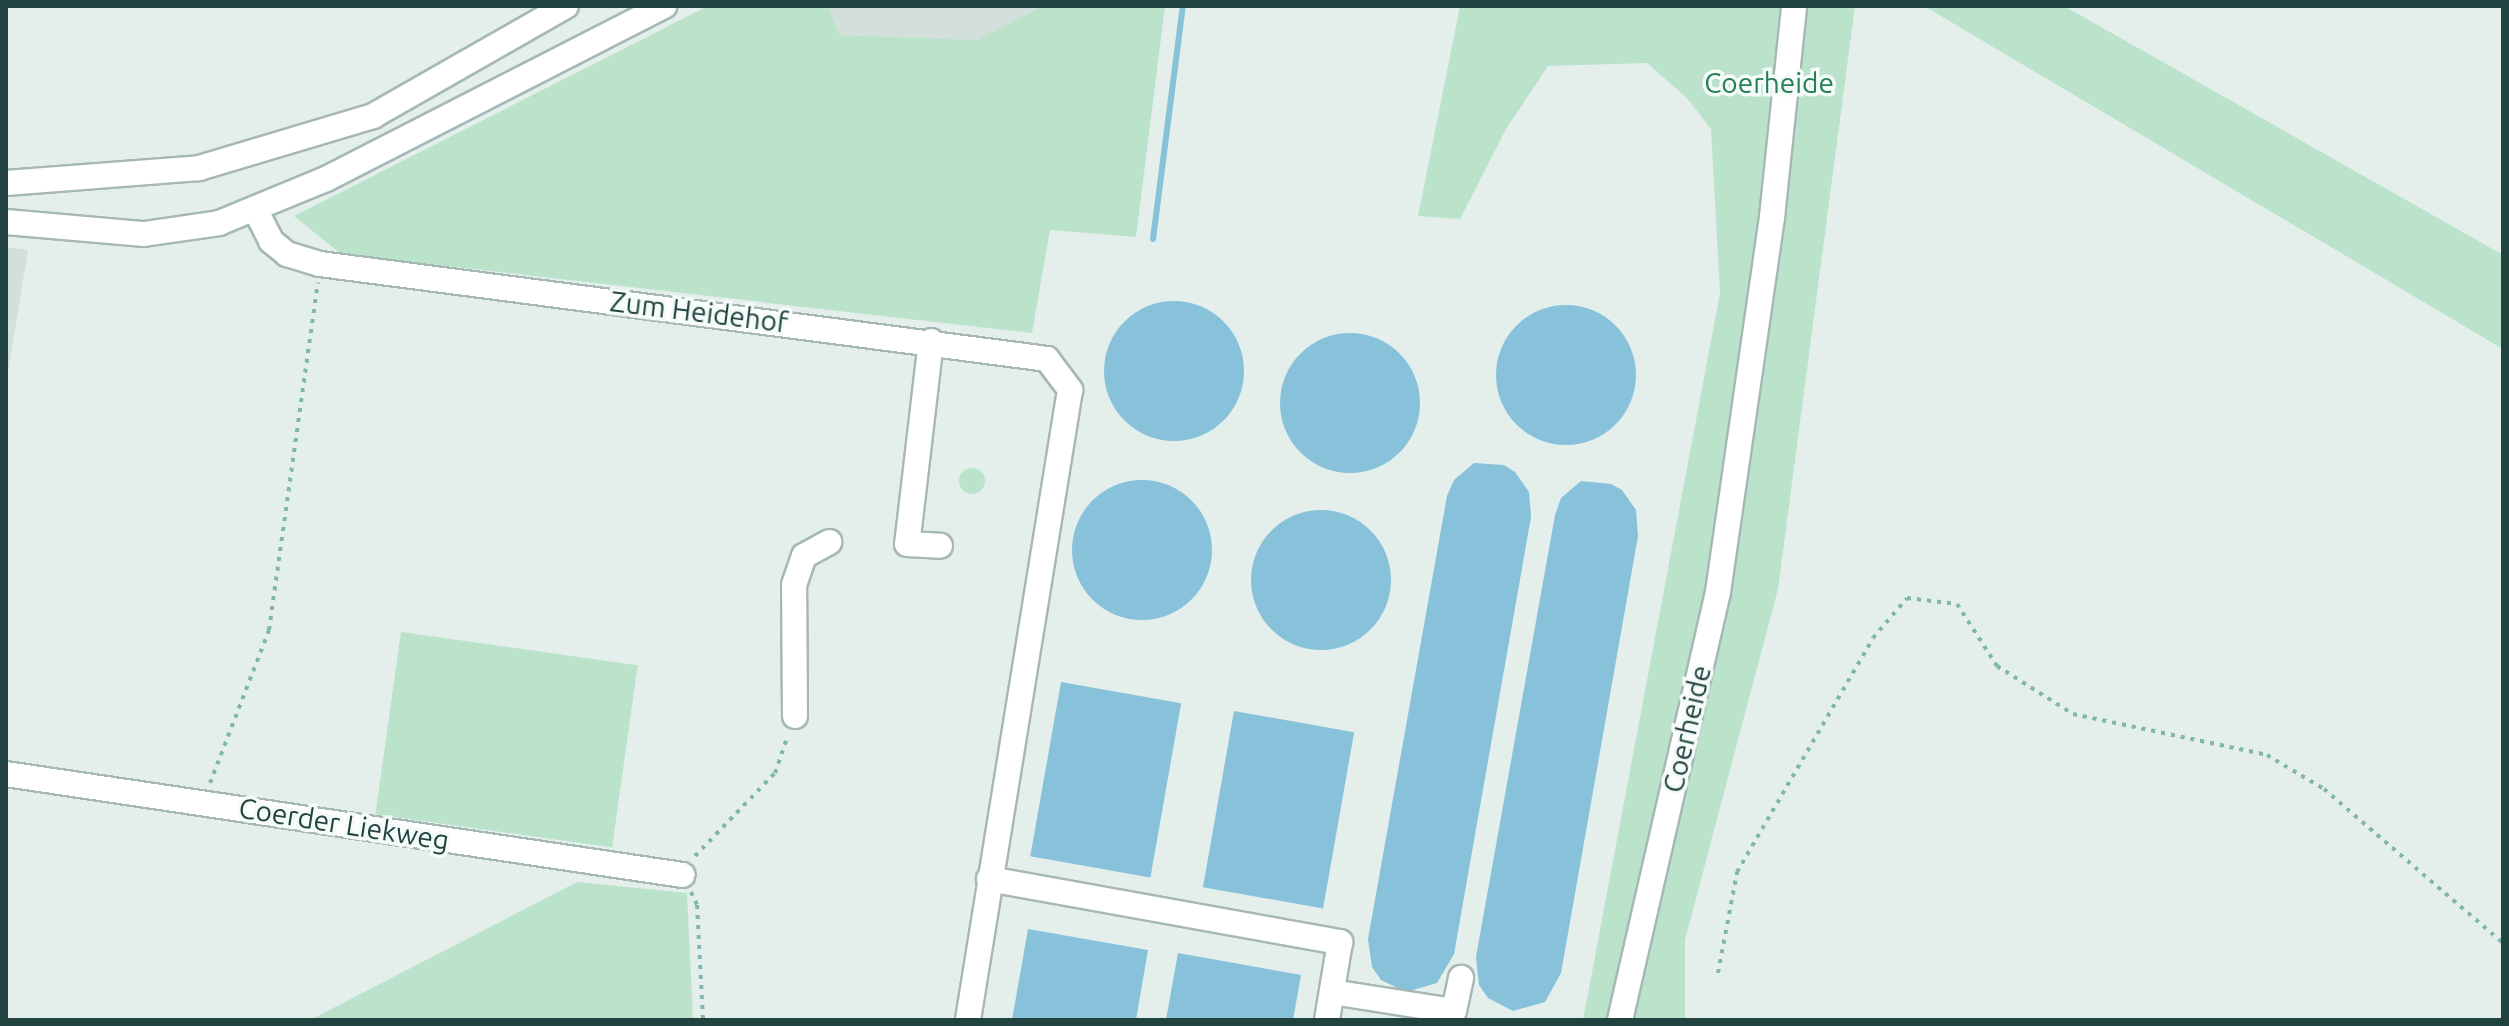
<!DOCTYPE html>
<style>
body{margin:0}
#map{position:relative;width:2509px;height:1026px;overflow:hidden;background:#e4efec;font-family:Ubuntu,sans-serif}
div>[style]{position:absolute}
.built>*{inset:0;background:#d2dfdb}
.green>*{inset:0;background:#bbe2cb;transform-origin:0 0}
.round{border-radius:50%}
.water>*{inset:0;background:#87c1da;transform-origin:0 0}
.stream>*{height:6px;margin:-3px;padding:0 3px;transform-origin:3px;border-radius:3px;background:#87c1da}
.path>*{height:4px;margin-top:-2px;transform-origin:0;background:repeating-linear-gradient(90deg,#81b6ad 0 4px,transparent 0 10px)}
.roads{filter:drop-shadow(2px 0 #a6b8b5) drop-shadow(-2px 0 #a6b8b5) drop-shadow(0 2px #a6b8b5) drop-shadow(0 -2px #a6b8b5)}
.minor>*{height:24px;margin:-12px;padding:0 12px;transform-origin:12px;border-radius:12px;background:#fff}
span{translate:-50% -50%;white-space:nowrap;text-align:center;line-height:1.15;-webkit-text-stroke:7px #f5fbf9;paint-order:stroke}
.park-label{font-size:28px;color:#267f55}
.street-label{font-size:28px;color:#21433f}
.frame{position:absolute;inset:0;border:8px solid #21433f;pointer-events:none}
</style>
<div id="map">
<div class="built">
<div style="clip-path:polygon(827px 6px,1042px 6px,979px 40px,839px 35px)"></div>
<div style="clip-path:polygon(6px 247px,28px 250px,6px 384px)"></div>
</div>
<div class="green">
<div style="clip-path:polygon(708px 6px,827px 6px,840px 35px,978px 40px,1043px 6px,1165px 6px,1136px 237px,1050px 230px,1032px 333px,341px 254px,294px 216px)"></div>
<div style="clip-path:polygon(1460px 6px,1855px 6px,1778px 589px,1685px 940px,1685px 1020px,1583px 1020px,1720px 293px,1711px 129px,1687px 98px,1647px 63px,1548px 66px,1506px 129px,1460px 219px,1418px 216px)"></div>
<div style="clip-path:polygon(1924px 6px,2064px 6px,2503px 255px,2503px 349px)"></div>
<div class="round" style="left:959px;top:468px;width:26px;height:26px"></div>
<div style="left:401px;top:632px;width:239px;height:184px;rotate:8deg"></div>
<div style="clip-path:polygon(577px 882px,687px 893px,693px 1020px,310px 1020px)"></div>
</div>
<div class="water">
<div class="round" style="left:1104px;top:301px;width:140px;height:140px"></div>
<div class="round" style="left:1496px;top:305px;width:140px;height:140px"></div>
<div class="round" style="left:1280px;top:333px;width:140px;height:140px"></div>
<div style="clip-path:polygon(1474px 463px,1504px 465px,1515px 472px,1529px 492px,1531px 517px,1454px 954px,1437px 983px,1406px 992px,1381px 980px,1372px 967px,1368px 939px,1447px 496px,1454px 480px)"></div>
<div class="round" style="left:1072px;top:480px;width:140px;height:140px"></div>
<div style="clip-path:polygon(1581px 481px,1611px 484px,1622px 490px,1636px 510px,1638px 536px,1561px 973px,1545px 1002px,1513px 1011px,1488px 998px,1479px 985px,1476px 957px,1555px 515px,1561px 498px)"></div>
<div class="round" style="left:1251px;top:510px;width:140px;height:140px"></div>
<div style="left:1061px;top:682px;width:122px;height:177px;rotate:10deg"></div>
<div style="left:1234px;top:711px;width:122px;height:179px;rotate:10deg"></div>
<div style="clip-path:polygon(1028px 929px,1148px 950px,1136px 1020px,1012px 1020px)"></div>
<div style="clip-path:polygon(1178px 953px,1301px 975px,1293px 1020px,1166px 1020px)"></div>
</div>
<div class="stream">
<div style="left:1153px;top:239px;width:235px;rotate:-82.7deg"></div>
</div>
<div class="path">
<div style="left:210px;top:783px;width:164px;rotate:-68.9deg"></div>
<div style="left:269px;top:630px;width:351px;rotate:-82deg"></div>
<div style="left:695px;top:856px;width:115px;rotate:-46.1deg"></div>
<div style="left:775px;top:773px;width:39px;rotate:-71deg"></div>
<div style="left:691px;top:892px;width:14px;rotate:65deg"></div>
<div style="left:697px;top:905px;width:115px;rotate:87deg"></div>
<div style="left:1718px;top:973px;width:103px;rotate:-79.3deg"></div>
<div style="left:1737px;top:872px;width:271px;rotate:-59.8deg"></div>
<div style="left:1873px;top:638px;width:52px;rotate:-49.6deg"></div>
<div style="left:1907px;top:598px;width:50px;rotate:6.8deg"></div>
<div style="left:1957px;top:604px;width:74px;rotate:57.2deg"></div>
<div style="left:1997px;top:666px;width:90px;rotate:32.3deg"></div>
<div style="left:2073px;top:714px;width:198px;rotate:11.9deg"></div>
<div style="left:2267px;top:755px;width:66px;rotate:30.8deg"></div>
<div style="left:2324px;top:789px;width:236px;rotate:40.7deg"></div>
</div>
<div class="roads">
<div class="minor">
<div style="left:6px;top:183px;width:194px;rotate:-4.4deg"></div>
<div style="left:199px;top:168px;width:182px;rotate:-16.6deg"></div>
<div style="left:373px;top:116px;width:222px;rotate:-29.7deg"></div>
<div style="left:256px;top:211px;width:34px;rotate:63deg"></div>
<div style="left:271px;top:241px;width:21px;rotate:39deg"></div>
<div style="left:287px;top:254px;width:34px;rotate:17deg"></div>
<div style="left:320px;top:264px;width:733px;rotate:7.44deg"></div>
<div style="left:1047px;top:359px;width:39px;rotate:53deg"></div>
<div style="left:1070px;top:390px;width:638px;rotate:99.2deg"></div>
<div style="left:6px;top:222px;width:139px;rotate:5deg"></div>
<div style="left:144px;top:234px;width:76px;rotate:-8.3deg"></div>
<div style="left:219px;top:223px;width:116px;rotate:-22.4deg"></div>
<div style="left:326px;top:179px;width:380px;rotate:-27.1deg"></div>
<div style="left:931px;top:341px;width:204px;rotate:96.7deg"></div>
<div style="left:907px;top:544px;width:33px;rotate:3deg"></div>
<div style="left:795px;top:716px;width:131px;rotate:-90.4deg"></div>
<div style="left:794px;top:585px;width:31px;rotate:-71deg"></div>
<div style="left:804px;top:556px;width:29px;rotate:-29deg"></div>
<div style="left:6px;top:774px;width:684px;rotate:8.49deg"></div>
<div style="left:989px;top:879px;width:357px;rotate:10.2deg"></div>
<div style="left:1340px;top:942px;width:79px;rotate:99.5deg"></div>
<div style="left:1332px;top:992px;width:123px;rotate:8.9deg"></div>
<div style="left:1454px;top:1011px;width:34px;rotate:-78deg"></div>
<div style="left:1620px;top:1020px;width:439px;rotate:-77.1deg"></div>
<div style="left:1718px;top:592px;width:379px;rotate:-81.8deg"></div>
<div style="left:1772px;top:217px;width:212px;rotate:-84deg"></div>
</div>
</div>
<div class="park-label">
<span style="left:1769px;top:83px">Coerheide</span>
</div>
<div class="street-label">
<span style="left:699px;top:312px;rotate:7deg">Zum Heidehof</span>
<span style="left:1687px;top:729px;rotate:-77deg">Coerheide</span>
<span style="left:344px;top:824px;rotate:9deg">Coerder Liekweg</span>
</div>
<div class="frame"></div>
</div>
